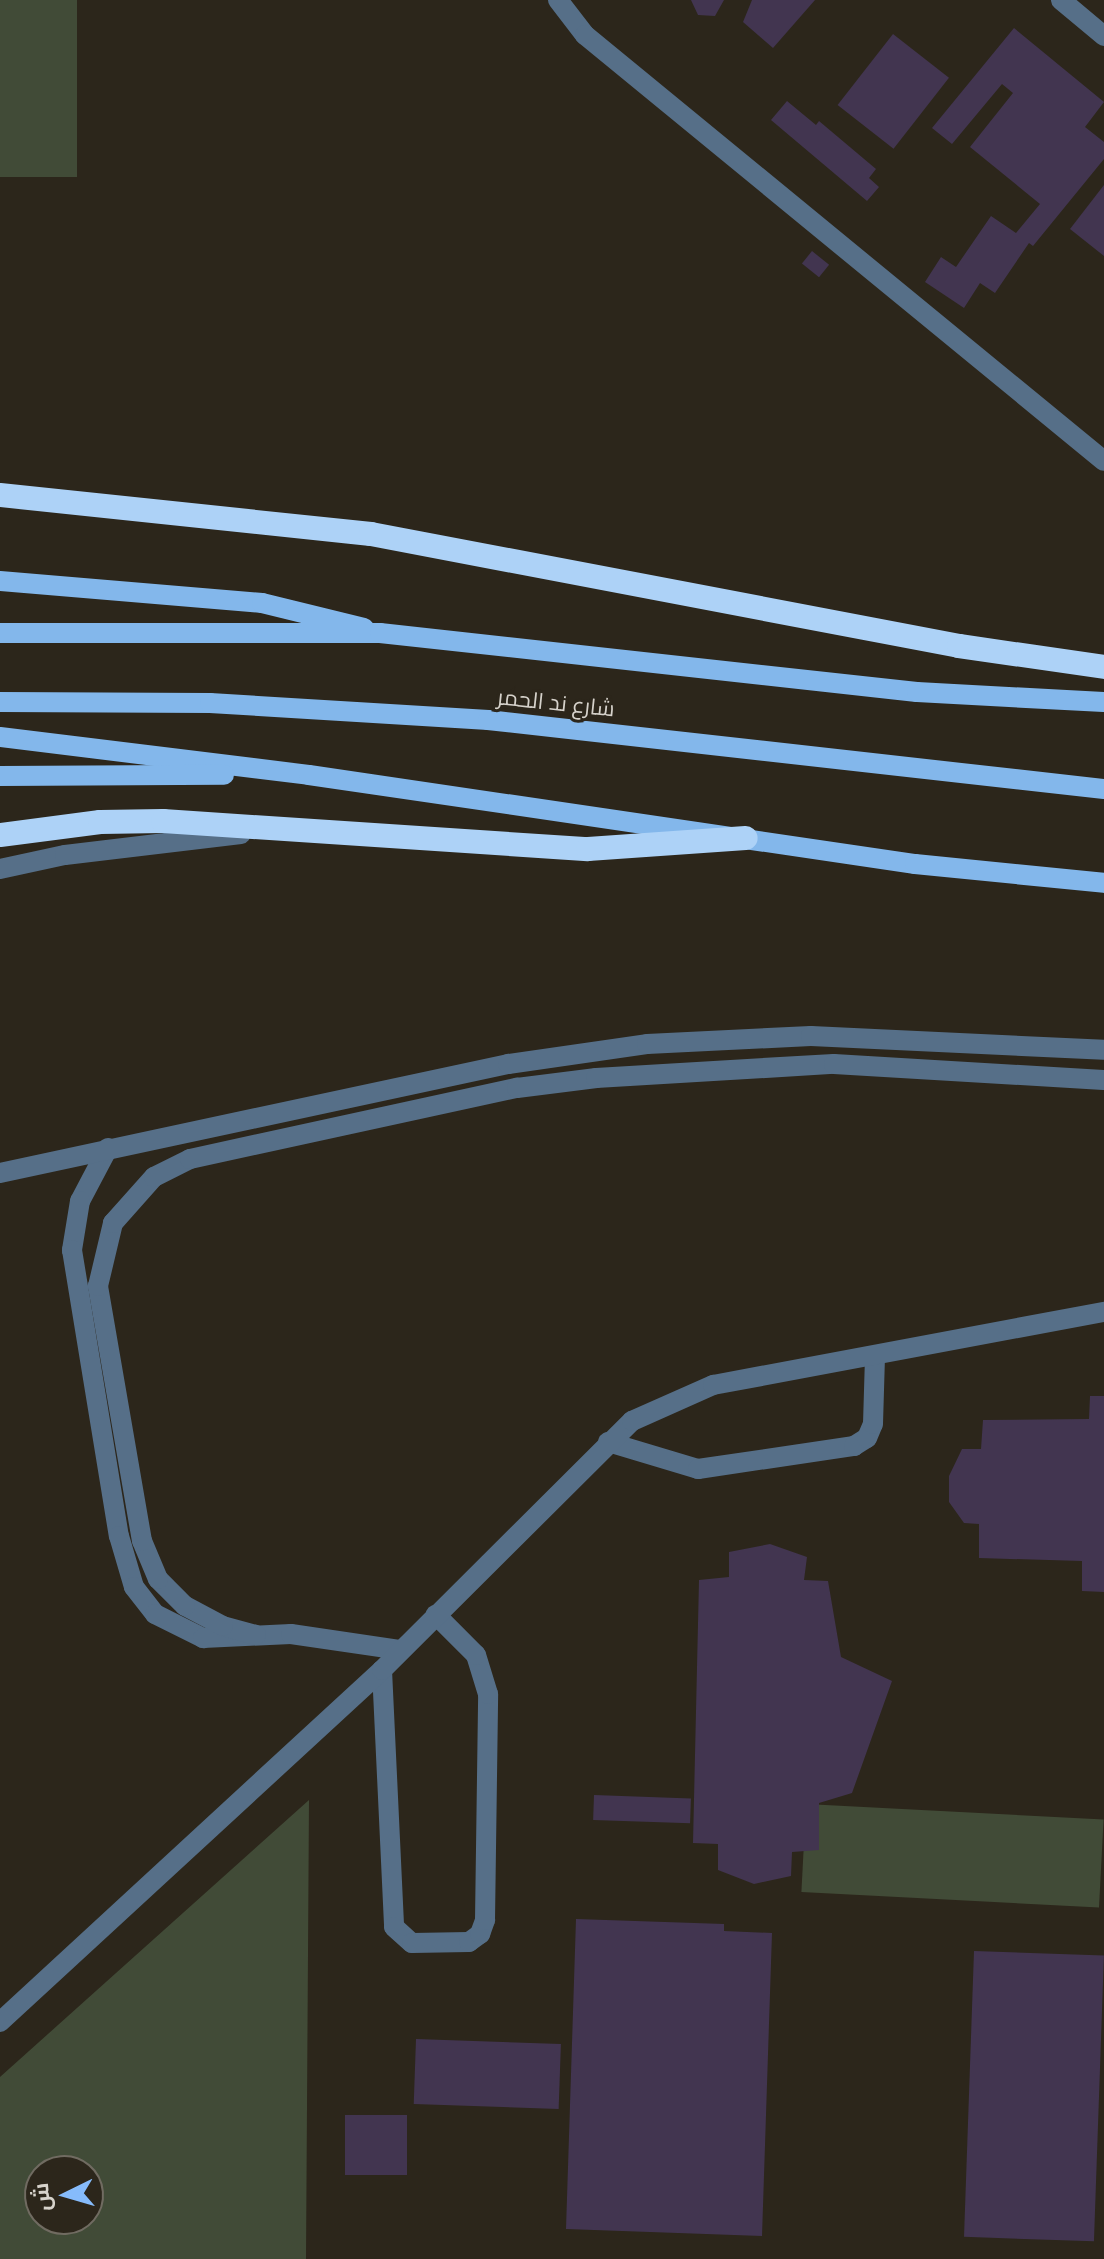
<!DOCTYPE html>
<meta charset="utf-8">
<style>
body{margin:0}
#map{position:relative;width:1104px;height:2259px;overflow:hidden;background:#2c261b;font-family:"Times New Roman",Cairo,serif}
div>[style]{position:absolute}
.green>*{inset:0;background:#414b37;transform-origin:0 0}
.building>*{inset:0;background:#423550;transform-origin:0 0}
.minor>*{height:20px;margin:-10px;padding:0 10px;transform-origin:10px;border-radius:10px;background:#566f88}
.major>*{height:20px;margin:-10px;padding:0 10px;transform-origin:10px;border-radius:10px;background:#83b7eb}
.highway>*{height:24px;margin:-12px;padding:0 12px;transform-origin:12px;border-radius:12px;background:#add2f7}
span{translate:-50% -50%;white-space:nowrap;text-align:center;line-height:1.15;-webkit-text-stroke:6px #2c261b;paint-order:stroke}
.street-label{font-size:22px;color:#d6d2cb}
.north{position:absolute;left:24px;top:2155px;width:80px;height:80px;box-sizing:border-box;background:#2c261b;border:2px solid #706b61;border-radius:50%;rotate:265deg;font-size:22px;font-weight:700;line-height:32px;text-align:center;color:#d6d2cb}
.north::after{content:'';display:block;margin:auto;width:28px;height:36px;background:#86bbfb;clip-path:polygon(50% 0,100% 100%,50% 72%,0 100%)}
</style>
<div id="map">
<div class="green">
<div style="left:0;top:0;width:77px;height:177px"></div>
<div style="clip-path:polygon(evenodd,309px 1800px,306px 2259px,0 2259px,0 2077px,309px 1800px,40px 2171px,88px 2171px,88px 2219px,40px 2219px,40px 2171px)"></div>
<div style="left:806px;top:1804px;width:298px;height:88px;rotate:3deg"></div>
</div>
<div class="building">
<div style="clip-path:polygon(691px 0,724px 0,715px 16px,698px 15px)"></div>
<div style="clip-path:polygon(752px 0,815px 0,773px 48px,743px 22px)"></div>
<div style="clip-path:polygon(1014px 28px,1104px 102px,1085px 127px,1104px 142px,1104px 159px,1033px 246px,1029px 243px,995px 293px,980px 283px,964px 308px,925px 282px,941px 257px,956px 267px,991px 216px,1016px 233px,1040px 204px,970px 147px,1013px 93px,1002px 84px,952px 144px,932px 128px)"></div>
<div style="left:893px;top:34px;width:71px;height:90px;rotate:38deg"></div>
<div style="clip-path:polygon(787px 101px,816px 125px,819px 121px,876px 169px,869px 178px,879px 187px,867px 201px,771px 120px)"></div>
<div style="clip-path:polygon(1104px 185px,1104px 256px,1070px 229px)"></div>
<div style="left:812px;top:251px;width:22px;height:16px;rotate:39deg"></div>
<div style="clip-path:polygon(1090px 1396px,1104px 1396px,1104px 1592px,1082px 1591px,1082px 1561px,979px 1558px,979px 1524px,964px 1523px,949px 1502px,949px 1476px,962px 1449px,981px 1449px,983px 1420px,1089px 1419px)"></div>
<div style="clip-path:polygon(770px 1544px,807px 1557px,804px 1580px,828px 1581px,841px 1657px,892px 1681px,852px 1793px,819px 1803px,819px 1850px,792px 1852px,791px 1876px,754px 1884px,718px 1870px,718px 1844px,693px 1843px,699px 1580px,729px 1577px,729px 1552px)"></div>
<div style="left:594px;top:1795px;width:97px;height:25px;rotate:2deg"></div>
<div style="clip-path:polygon(576px 1919px,724px 1924px,724px 1931px,772px 1933px,762px 2236px,566px 2229px)"></div>
<div style="left:974px;top:1951px;width:130px;height:286px;rotate:2deg"></div>
<div style="left:416px;top:2039px;width:145px;height:65px;rotate:2deg"></div>
<div style="left:345px;top:2115px;width:62px;height:60px"></div>
</div>
<div class="minor">
<div style="left:558px;top:0;width:44px;rotate:52.4deg"></div>
<div style="left:585px;top:35px;width:671px;rotate:39.38deg"></div>
<div style="left:1061px;top:0;width:56px;rotate:39.9deg"></div>
<div style="left:0;top:869px;width:66px;rotate:-12.2deg"></div>
<div style="left:65px;top:855px;width:177px;rotate:-6.8deg"></div>
<div style="left:108px;top:1148px;width:60px;rotate:117.8deg"></div>
<div style="left:80px;top:1201px;width:50px;rotate:99.3deg"></div>
<div style="left:72px;top:1250px;width:290px;rotate:80.7deg"></div>
<div style="left:119px;top:1536px;width:53px;rotate:73.6deg"></div>
<div style="left:134px;top:1587px;width:34px;rotate:52deg"></div>
<div style="left:155px;top:1614px;width:54px;rotate:26.6deg"></div>
<div style="left:203px;top:1638px;width:88px;rotate:-2.6deg"></div>
<div style="left:291px;top:1634px;width:111px;rotate:8.3deg"></div>
<div style="left:0;top:1173px;width:520px;rotate:-12.11deg"></div>
<div style="left:508px;top:1064px;width:140px;rotate:-8.2deg"></div>
<div style="left:647px;top:1044px;width:164px;rotate:-2.8deg"></div>
<div style="left:811px;top:1036px;width:293px;rotate:2.7deg"></div>
<div style="left:608px;top:1442px;width:94px;rotate:16.7deg"></div>
<div style="left:698px;top:1469px;width:158px;rotate:-8.4deg"></div>
<div style="left:854px;top:1446px;width:15px;rotate:-32deg"></div>
<div style="left:867px;top:1438px;width:15px;rotate:-67deg"></div>
<div style="left:873px;top:1424px;width:68px;rotate:-88.3deg"></div>
<div style="left:256px;top:1635px;width:34px;rotate:-165deg"></div>
<div style="left:223px;top:1626px;width:43px;rotate:-152.2deg"></div>
<div style="left:185px;top:1606px;width:38px;rotate:-135deg"></div>
<div style="left:158px;top:1579px;width:41px;rotate:-112.8deg"></div>
<div style="left:142px;top:1541px;width:259px;rotate:-99.8deg"></div>
<div style="left:98px;top:1286px;width:65px;rotate:-76.6deg"></div>
<div style="left:113px;top:1223px;width:62px;rotate:-48.3deg"></div>
<div style="left:154px;top:1177px;width:40px;rotate:-26.6deg"></div>
<div style="left:190px;top:1159px;width:335px;rotate:-12.3deg"></div>
<div style="left:517px;top:1088px;width:80px;rotate:-7.2deg"></div>
<div style="left:596px;top:1078px;width:238px;rotate:-3.4deg"></div>
<div style="left:834px;top:1064px;width:270px;rotate:3.4deg"></div>
<div style="left:382px;top:1670px;width:257px;rotate:87.3deg"></div>
<div style="left:394px;top:1927px;width:24px;rotate:42deg"></div>
<div style="left:412px;top:1943px;width:57px;rotate:-1deg"></div>
<div style="left:469px;top:1942px;width:14px;rotate:-36deg"></div>
<div style="left:480px;top:1934px;width:15px;rotate:-70deg"></div>
<div style="left:485px;top:1920px;width:226px;rotate:-89.2deg"></div>
<div style="left:488px;top:1694px;width:41px;rotate:-107.1deg"></div>
<div style="left:476px;top:1655px;width:57px;rotate:-135deg"></div>
<div style="left:0;top:2022px;width:519px;rotate:-42.66deg"></div>
<div style="left:382px;top:1670px;width:353px;rotate:-44.9deg"></div>
<div style="left:632px;top:1421px;width:89px;rotate:-24deg"></div>
<div style="left:713px;top:1385px;width:398px;rotate:-10.6deg"></div>
</div>
<div class="major">
<div style="left:0;top:581px;width:263px;rotate:4.8deg"></div>
<div style="left:262px;top:603px;width:105px;rotate:13.8deg"></div>
<div style="left:0;top:633px;width:380px"></div>
<div style="left:380px;top:633px;width:540px;rotate:6.27deg"></div>
<div style="left:917px;top:692px;width:187px;rotate:3.1deg"></div>
<div style="left:0;top:702px;width:210px;rotate:0.3deg"></div>
<div style="left:210px;top:703px;width:279px;rotate:3.5deg"></div>
<div style="left:488px;top:720px;width:620px;rotate:6.39deg"></div>
<div style="left:0;top:737px;width:311px;rotate:7deg"></div>
<div style="left:309px;top:775px;width:613px;rotate:8.35deg"></div>
<div style="left:915px;top:864px;width:190px;rotate:5.7deg"></div>
<div style="left:0;top:776px;width:224px;rotate:-0.3deg"></div>
</div>
<div class="highway">
<div style="left:0;top:495px;width:373px;rotate:6deg"></div>
<div style="left:371px;top:534px;width:599px;rotate:10.78deg"></div>
<div style="left:959px;top:646px;width:147px;rotate:8.2deg"></div>
<div style="left:0;top:835px;width:101px;rotate:-7.4deg"></div>
<div style="left:100px;top:822px;width:63px;rotate:-0.9deg"></div>
<div style="left:163px;top:821px;width:426px;rotate:3.8deg"></div>
<div style="left:588px;top:849px;width:158px;rotate:-4deg"></div>
</div>
<div class="street-label">
<span style="left:556px;top:703px;rotate:6deg">شارع ند الحمر</span>
</div>
<div class="north">ش</div>
</div>
